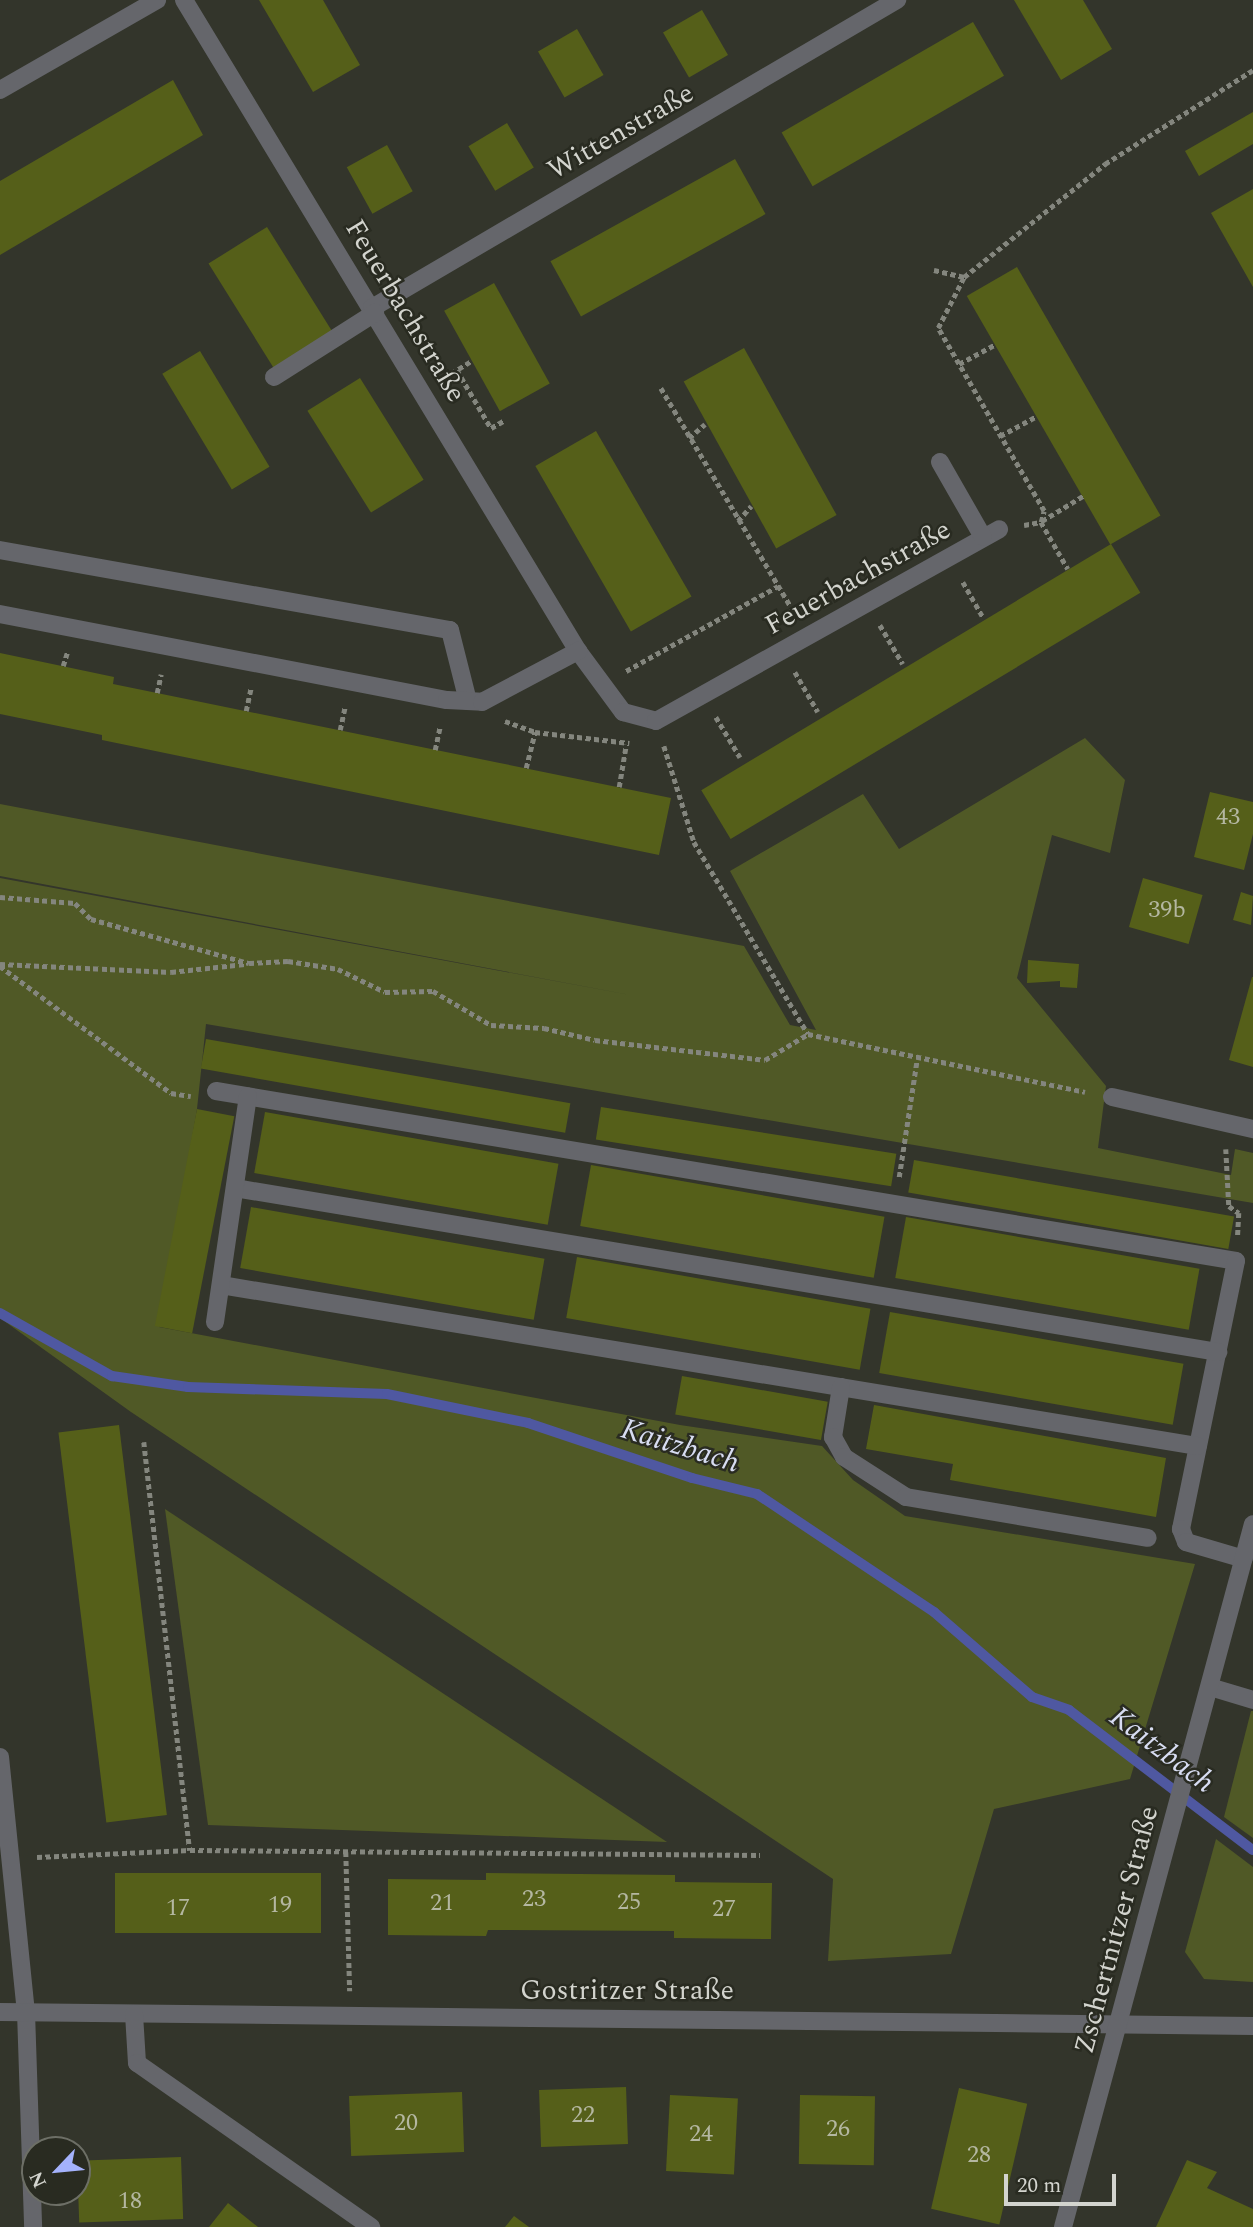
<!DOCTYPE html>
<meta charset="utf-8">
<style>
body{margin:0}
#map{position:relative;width:1253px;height:2227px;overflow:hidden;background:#33352b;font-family:Spectral,serif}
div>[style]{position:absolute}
.green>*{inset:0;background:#505926}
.stream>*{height:10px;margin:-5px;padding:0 5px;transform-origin:5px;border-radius:5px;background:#4f58a1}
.building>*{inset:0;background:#555f19;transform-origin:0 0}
.path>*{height:4.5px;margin-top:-2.25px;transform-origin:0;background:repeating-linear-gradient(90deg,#84867e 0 5px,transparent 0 8.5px)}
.minor>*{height:18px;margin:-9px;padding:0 9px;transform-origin:9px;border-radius:9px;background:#65666b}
span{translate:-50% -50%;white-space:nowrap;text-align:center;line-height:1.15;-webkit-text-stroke:5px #292b21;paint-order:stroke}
.number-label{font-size:24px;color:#b4b7a1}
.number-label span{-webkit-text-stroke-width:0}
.street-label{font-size:28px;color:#d3d4ce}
.water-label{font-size:30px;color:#d7dcf1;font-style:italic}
.north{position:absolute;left:21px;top:2136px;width:70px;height:70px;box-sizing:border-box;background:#292b21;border:2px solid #6d6f66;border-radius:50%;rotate:244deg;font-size:19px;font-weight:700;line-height:28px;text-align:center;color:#d3d4ce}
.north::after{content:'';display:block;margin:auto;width:24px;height:32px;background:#a4b2fc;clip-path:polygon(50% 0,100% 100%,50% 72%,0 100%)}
.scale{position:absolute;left:1004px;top:2174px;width:112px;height:32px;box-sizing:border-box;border:4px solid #d3d4ce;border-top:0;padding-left:9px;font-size:21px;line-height:24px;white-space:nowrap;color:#d3d4ce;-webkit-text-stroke:5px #292b21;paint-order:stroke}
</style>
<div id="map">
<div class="green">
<div style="clip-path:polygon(1085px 738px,1125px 780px,1110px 853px,1052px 835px,1017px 978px,1106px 1086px,1098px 1148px,1231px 1175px,1235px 1149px,1253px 1153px,1253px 1203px,206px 1024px,197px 1109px,159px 1327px,680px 1425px,822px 1446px,853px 1480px,905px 1516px,1195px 1564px,1130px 1779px,994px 1809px,951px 1954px,828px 1961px,833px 1879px,131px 1412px,0 1318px,0 878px,641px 997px,0 876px,0 804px,744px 946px,790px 1025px,816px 1030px,730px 871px,863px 794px,899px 849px)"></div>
<div style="clip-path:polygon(165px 1509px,667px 1842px,208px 1825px)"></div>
<div style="clip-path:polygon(1251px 1711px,1253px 1711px,1253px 1838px,1224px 1817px)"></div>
<div style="clip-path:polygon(1216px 1839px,1253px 1867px,1253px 1982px,1204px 1979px,1185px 1952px)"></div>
</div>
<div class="stream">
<div style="left:0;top:1313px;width:129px;rotate:29.4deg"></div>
<div style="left:112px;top:1376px;width:77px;rotate:8.2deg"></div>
<div style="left:188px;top:1387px;width:199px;rotate:2deg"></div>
<div style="left:387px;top:1394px;width:144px;rotate:11.6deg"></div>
<div style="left:528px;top:1423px;width:173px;rotate:18.5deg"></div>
<div style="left:692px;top:1478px;width:67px;rotate:13.8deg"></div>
<div style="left:757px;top:1494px;width:213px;rotate:33.7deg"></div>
<div style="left:934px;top:1612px;width:130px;rotate:40.9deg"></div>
<div style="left:1032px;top:1697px;width:39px;rotate:19deg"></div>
<div style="left:1069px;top:1710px;width:231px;rotate:37.3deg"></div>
</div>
<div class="building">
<div style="clip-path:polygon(259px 0,323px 0,360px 65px,313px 92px)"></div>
<div style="clip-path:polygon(1014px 0,1083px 0,1112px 49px,1061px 80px)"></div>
<div style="left:702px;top:10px;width:52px;height:45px;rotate:60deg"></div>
<div style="left:973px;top:22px;width:62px;height:221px;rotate:60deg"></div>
<div style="left:577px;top:29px;width:53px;height:45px;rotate:60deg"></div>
<div style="clip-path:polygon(173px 80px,203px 135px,0 255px,0 181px)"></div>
<div style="clip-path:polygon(1253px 112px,1253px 144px,1199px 176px,1185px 151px)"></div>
<div style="left:507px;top:123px;width:52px;height:45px;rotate:59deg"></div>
<div style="left:387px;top:145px;width:53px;height:46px;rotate:61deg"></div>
<div style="left:735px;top:159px;width:63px;height:211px;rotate:61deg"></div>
<div style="clip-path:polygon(1253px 189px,1253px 287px,1211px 213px)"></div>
<div style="left:267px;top:227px;width:124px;height:69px;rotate:58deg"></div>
<div style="left:1017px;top:267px;width:287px;height:58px;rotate:60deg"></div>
<div style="left:494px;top:283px;width:115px;height:57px;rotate:61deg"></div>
<div style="left:744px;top:348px;width:191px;height:69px;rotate:61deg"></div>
<div style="left:200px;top:351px;width:135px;height:44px;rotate:59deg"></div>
<div style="left:360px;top:378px;width:120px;height:62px;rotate:58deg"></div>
<div style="left:596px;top:431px;width:191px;height:70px;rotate:60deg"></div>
<div style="left:1111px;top:544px;width:57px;height:478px;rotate:59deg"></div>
<div style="clip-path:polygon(0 653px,114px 677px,113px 684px,671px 798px,659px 855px,102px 740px,102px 735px,0 714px)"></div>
<div style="clip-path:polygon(1210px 792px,1253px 802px,1253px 834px,1244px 870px,1194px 857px)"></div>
<div style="left:1143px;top:878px;width:62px;height:51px;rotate:16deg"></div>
<div style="clip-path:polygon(1241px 892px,1253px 896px,1251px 925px,1233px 920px)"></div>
<div style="clip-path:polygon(1028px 960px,1079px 964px,1077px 988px,1060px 987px,1060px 981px,1027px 983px)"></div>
<div style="clip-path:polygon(1252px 977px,1253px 977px,1253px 1067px,1229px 1060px)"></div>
<div style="left:206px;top:1039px;width:370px;height:30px;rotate:10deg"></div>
<div style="left:601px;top:1107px;width:299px;height:33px;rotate:9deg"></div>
<div style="left:197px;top:1109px;width:38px;height:221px;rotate:11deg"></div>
<div style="left:265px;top:1112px;width:298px;height:62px;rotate:10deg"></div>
<div style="left:914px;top:1160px;width:325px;height:33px;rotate:10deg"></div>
<div style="left:591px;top:1165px;width:298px;height:62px;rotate:10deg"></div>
<div style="left:251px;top:1207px;width:298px;height:62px;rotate:10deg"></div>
<div style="left:906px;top:1217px;width:298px;height:62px;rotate:10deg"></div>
<div style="left:577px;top:1257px;width:298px;height:62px;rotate:10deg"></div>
<div style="left:890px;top:1312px;width:298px;height:62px;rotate:10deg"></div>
<div style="left:682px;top:1376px;width:148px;height:39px;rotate:10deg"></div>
<div style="clip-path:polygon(874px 1405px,1166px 1458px,1156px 1517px,950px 1480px,953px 1464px,866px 1449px)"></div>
<div style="left:119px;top:1425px;width:393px;height:61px;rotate:83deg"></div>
<div style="left:321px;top:1873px;width:60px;height:206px;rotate:90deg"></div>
<div style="clip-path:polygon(486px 1873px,675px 1875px,675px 1882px,772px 1883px,771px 1939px,674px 1938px,674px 1931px,488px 1930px,486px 1936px,388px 1935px,388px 1879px,486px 1880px)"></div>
<div style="left:626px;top:2087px;width:57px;height:87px;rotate:88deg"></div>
<div style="left:959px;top:2088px;width:70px;height:124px;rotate:13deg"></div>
<div style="left:462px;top:2092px;width:60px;height:113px;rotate:88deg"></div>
<div style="left:670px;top:2095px;width:68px;height:76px;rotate:3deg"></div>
<div style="left:800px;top:2095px;width:75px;height:69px;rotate:1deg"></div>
<div style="left:181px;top:2157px;width:62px;height:104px;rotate:88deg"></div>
<div style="clip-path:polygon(1187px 2160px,1217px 2172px,1207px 2188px,1253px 2209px,1253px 2227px,1156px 2227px)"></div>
<div style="clip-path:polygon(228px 2203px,258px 2227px,209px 2227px)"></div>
<div style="clip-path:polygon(514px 2216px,529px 2227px,505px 2227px)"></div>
</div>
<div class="path">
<div style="left:934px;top:270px;width:31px;rotate:13deg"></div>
<div style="left:959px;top:364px;width:42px;rotate:-28.4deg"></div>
<div style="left:457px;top:370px;width:67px;rotate:59.6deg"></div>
<div style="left:491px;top:428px;width:16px;rotate:-30deg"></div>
<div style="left:444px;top:378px;width:32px;rotate:-32deg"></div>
<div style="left:661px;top:388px;width:263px;rotate:59.3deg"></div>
<div style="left:1000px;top:436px;width:42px;rotate:-28.4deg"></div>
<div style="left:689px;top:438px;width:21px;rotate:-41deg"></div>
<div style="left:738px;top:521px;width:20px;rotate:-49deg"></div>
<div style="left:1042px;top:521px;width:48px;rotate:-31.4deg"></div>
<div style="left:1041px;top:522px;width:11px;rotate:-75deg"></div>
<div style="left:1044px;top:511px;width:211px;rotate:-120.1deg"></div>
<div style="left:938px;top:328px;width:57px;rotate:-63deg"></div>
<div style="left:964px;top:277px;width:181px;rotate:-38.7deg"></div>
<div style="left:1105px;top:164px;width:175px;rotate:-32.4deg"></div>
<div style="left:1024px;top:525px;width:17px;rotate:-10deg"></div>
<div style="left:1041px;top:522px;width:54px;rotate:60.1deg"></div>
<div style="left:963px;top:582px;width:40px;rotate:60.3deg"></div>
<div style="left:880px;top:625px;width:45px;rotate:59.5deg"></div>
<div style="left:63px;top:666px;width:14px;rotate:-73deg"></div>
<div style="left:626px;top:671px;width:174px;rotate:-29.2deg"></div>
<div style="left:795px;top:672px;width:46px;rotate:60.1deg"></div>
<div style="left:157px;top:693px;width:19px;rotate:-78deg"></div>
<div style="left:246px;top:711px;width:24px;rotate:-78deg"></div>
<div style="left:716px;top:717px;width:47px;rotate:59deg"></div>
<div style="left:505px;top:721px;width:32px;rotate:20deg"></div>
<div style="left:535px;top:732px;width:95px;rotate:6.7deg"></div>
<div style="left:340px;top:730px;width:24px;rotate:-78deg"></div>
<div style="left:664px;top:746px;width:101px;rotate:72.6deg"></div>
<div style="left:694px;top:842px;width:223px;rotate:59.3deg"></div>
<div style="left:435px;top:750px;width:24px;rotate:-78deg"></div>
<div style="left:526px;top:768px;width:37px;rotate:-76deg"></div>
<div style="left:619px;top:787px;width:43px;rotate:-80.5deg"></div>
<div style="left:0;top:897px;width:75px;rotate:4.6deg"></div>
<div style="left:75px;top:903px;width:23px;rotate:45deg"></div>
<div style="left:91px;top:919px;width:164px;rotate:15.6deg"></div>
<div style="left:249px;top:963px;width:39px;rotate:-3deg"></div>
<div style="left:288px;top:961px;width:51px;rotate:9.1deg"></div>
<div style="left:338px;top:969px;width:52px;rotate:26.1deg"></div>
<div style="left:385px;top:992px;width:48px;rotate:-1.2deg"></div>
<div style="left:433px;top:991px;width:67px;rotate:30.4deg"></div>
<div style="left:491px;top:1025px;width:53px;rotate:3.2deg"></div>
<div style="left:544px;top:1028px;width:52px;rotate:13.2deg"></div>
<div style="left:595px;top:1040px;width:171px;rotate:6.7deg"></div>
<div style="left:765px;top:1060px;width:50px;rotate:-31.2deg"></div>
<div style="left:808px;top:1034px;width:283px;rotate:11.8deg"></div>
<div style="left:0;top:964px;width:171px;rotate:2.7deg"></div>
<div style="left:171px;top:972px;width:74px;rotate:-6.2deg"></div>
<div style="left:0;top:966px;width:213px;rotate:36.6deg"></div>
<div style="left:171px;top:1093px;width:20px;rotate:9deg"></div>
<div style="left:1226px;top:1149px;width:57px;rotate:87deg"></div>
<div style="left:1229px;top:1206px;width:12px;rotate:35deg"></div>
<div style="left:1239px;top:1213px;width:22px;rotate:93deg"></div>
<div style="left:899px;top:1177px;width:118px;rotate:-81.3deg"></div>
<div style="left:144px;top:1442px;width:411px;rotate:83.6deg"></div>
<div style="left:346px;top:1852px;width:139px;rotate:88.4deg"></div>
<div style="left:37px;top:1857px;width:153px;rotate:-2.6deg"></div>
<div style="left:190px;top:1850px;width:570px;rotate:0.5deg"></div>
</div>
<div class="minor">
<div style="left:184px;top:0;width:761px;rotate:58.82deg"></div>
<div style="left:578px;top:651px;width:76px;rotate:53.6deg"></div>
<div style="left:623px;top:712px;width:34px;rotate:15deg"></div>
<div style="left:656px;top:721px;width:393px;rotate:-29.2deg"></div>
<div style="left:0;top:90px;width:181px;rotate:-29.8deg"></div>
<div style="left:372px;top:308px;width:609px;rotate:-30.4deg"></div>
<div style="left:274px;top:377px;width:120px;rotate:-32.4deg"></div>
<div style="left:940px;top:462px;width:86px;rotate:60.2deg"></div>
<div style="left:0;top:550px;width:457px;rotate:10.1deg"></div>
<div style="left:450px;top:630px;width:73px;rotate:75.8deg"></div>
<div style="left:0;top:614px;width:455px;rotate:10.9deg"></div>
<div style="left:447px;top:700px;width:35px;rotate:3deg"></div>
<div style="left:482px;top:702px;width:109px;rotate:-28deg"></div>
<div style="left:216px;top:1091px;width:1034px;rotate:9.46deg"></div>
<div style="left:1236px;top:1261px;width:274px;rotate:101.6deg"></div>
<div style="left:1181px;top:1529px;width:14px;rotate:69deg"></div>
<div style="left:1186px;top:1542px;width:60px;rotate:16.3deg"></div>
<div style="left:1112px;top:1097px;width:145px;rotate:12.8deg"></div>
<div style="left:235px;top:1188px;width:997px;rotate:9.47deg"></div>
<div style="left:221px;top:1285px;width:990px;rotate:9.36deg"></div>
<div style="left:215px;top:1322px;width:228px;rotate:-81.7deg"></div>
<div style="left:841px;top:1387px;width:51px;rotate:99.1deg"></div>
<div style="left:833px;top:1437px;width:23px;rotate:61deg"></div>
<div style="left:844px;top:1457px;width:74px;rotate:32.8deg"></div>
<div style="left:906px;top:1497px;width:245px;rotate:9.6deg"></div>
<div style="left:1210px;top:1687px;width:45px;rotate:16.8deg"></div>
<div style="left:0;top:1757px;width:256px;rotate:84.2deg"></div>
<div style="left:26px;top:2012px;width:215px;rotate:88.1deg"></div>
<div style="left:0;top:2012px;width:1253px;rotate:0.64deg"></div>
<div style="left:134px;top:2014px;width:49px;rotate:86.5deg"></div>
<div style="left:137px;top:2063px;width:286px;rotate:35deg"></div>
<div style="left:1063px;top:2227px;width:728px;rotate:-74.88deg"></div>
</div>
<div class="number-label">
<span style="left:1228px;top:818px">43</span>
<span style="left:1167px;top:911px">39b</span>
<span style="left:534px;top:1900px">23</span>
<span style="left:629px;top:1903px">25</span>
<span style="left:442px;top:1904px">21</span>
<span style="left:280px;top:1906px">19</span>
<span style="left:178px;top:1909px">17</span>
<span style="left:724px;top:1910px">27</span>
<span style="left:583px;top:2116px">22</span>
<span style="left:406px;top:2124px">20</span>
<span style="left:838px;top:2130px">26</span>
<span style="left:701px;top:2135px">24</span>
<span style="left:979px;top:2156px">28</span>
<span style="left:130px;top:2202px">18</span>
</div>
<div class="street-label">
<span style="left:621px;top:132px;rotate:-30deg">Wittenstraße</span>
<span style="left:405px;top:311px;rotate:59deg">Feuerbachstraße</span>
<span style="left:858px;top:578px;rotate:-29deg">Feuerbachstraße</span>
<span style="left:1117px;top:1930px;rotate:-75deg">Zschertnitzer Straße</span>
<span style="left:627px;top:1991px">Gostritzer Straße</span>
</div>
<div class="water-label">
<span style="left:680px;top:1446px;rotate:17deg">Kaitzbach</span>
<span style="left:1162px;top:1750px;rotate:37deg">Kaitzbach</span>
</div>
<div class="north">N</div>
<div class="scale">20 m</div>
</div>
